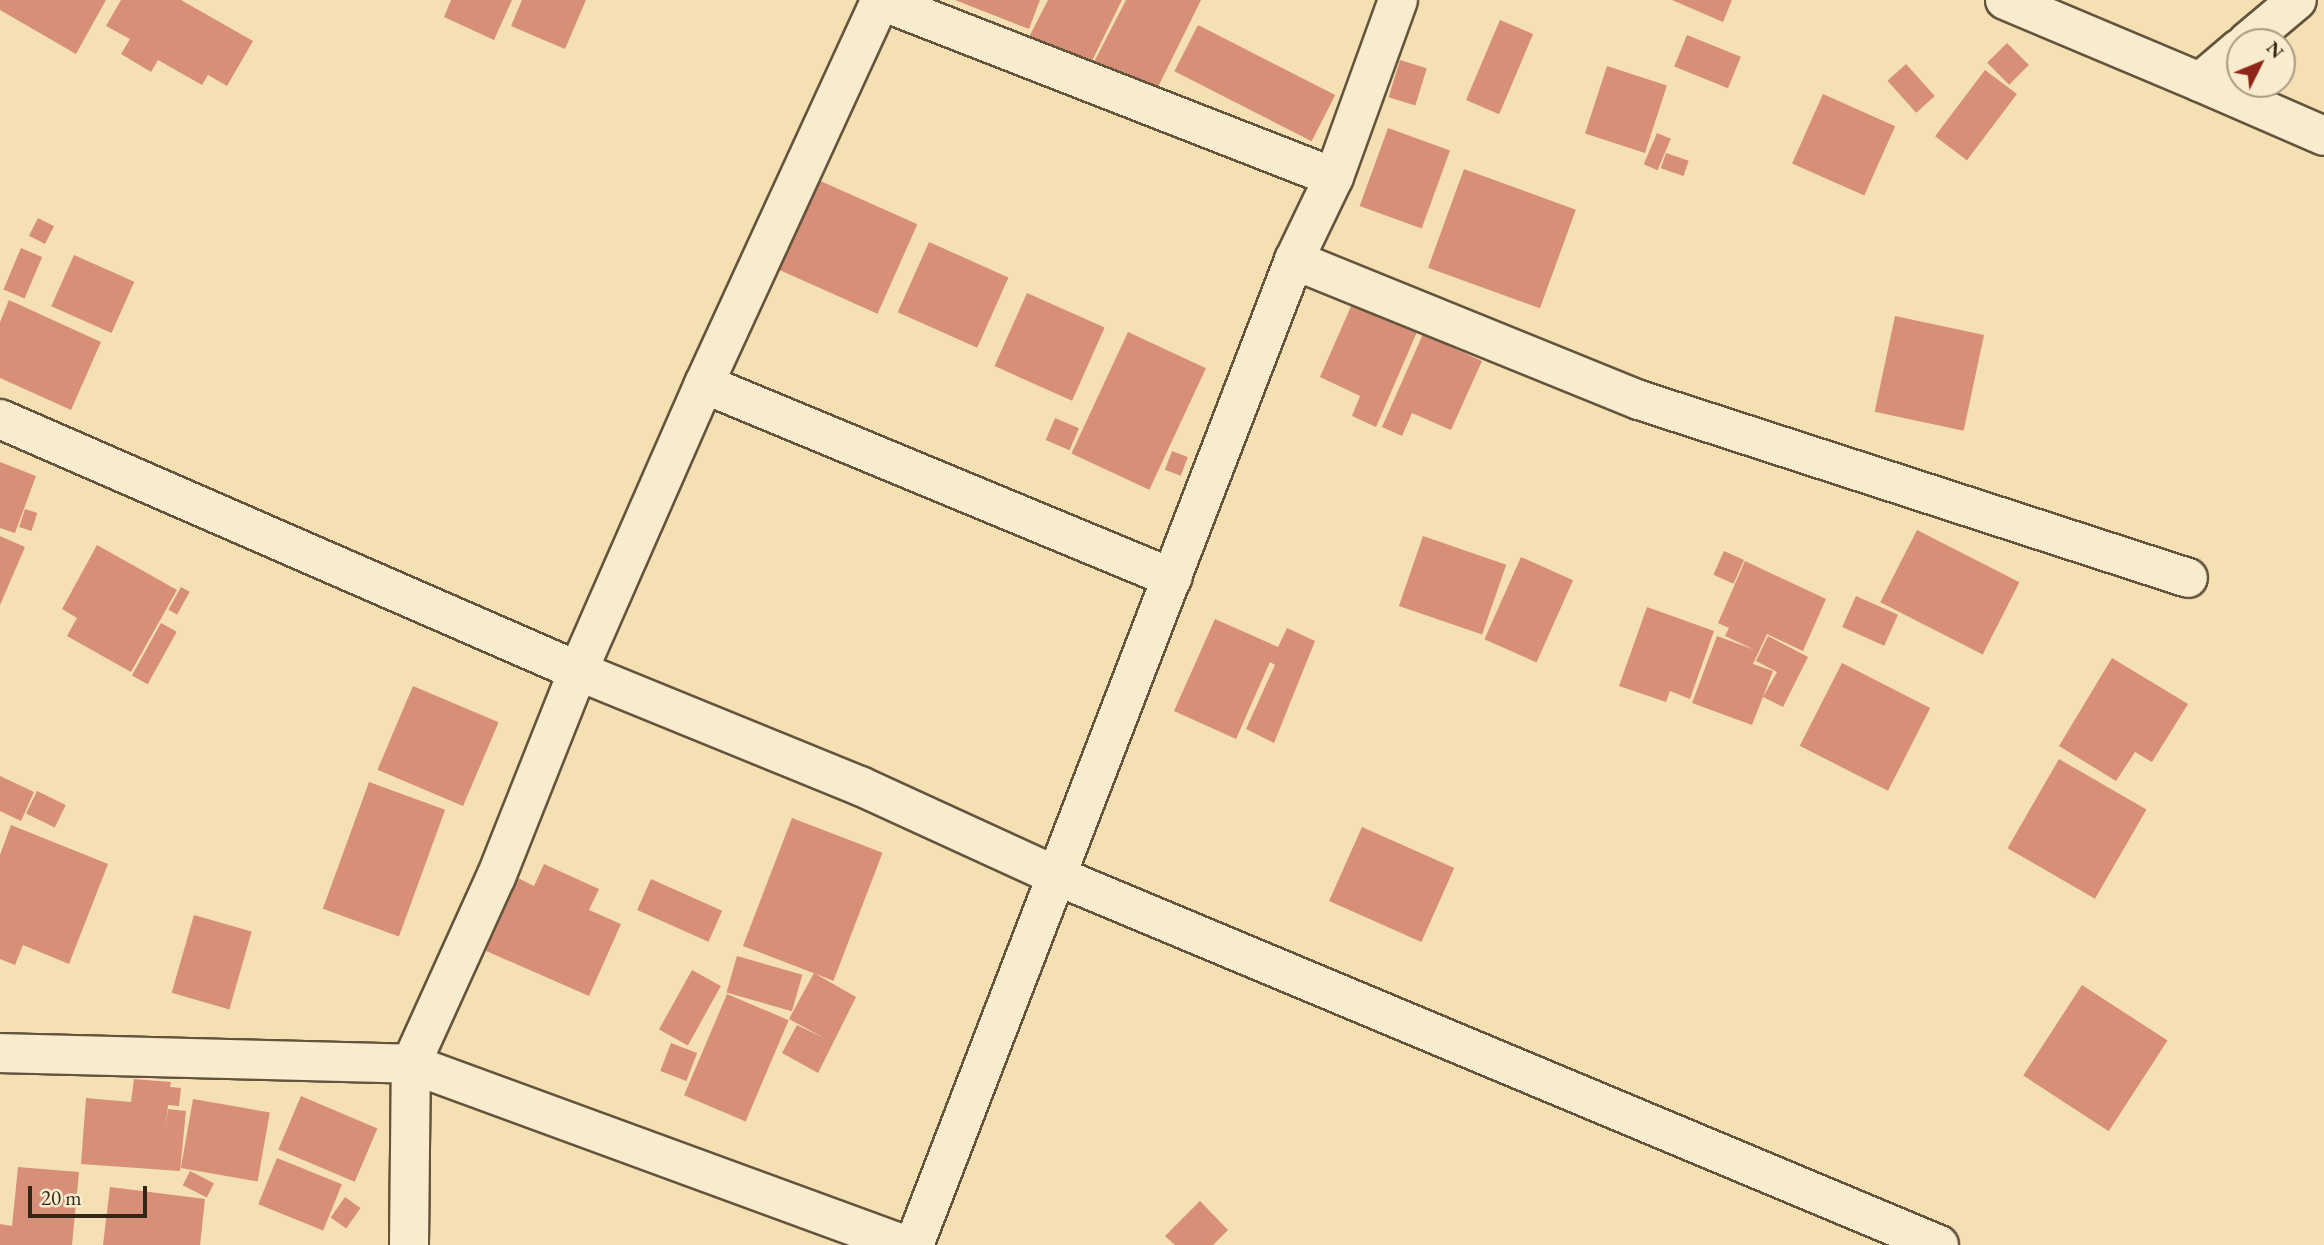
<!DOCTYPE html>
<style>
body{margin:0}
#map{position:relative;width:2324px;height:1245px;overflow:hidden;background:#f5e0b3;font-family:"EB Garamond",serif}
div>[style]{position:absolute}
.building>*{inset:0;background:#d78f77;transform-origin:0 0}
.roads{filter:drop-shadow(2px 0 #64543e) drop-shadow(-2px 0 #64543e) drop-shadow(0 2px #64543e) drop-shadow(0 -2px #64543e)}
.minor>*{height:38px;margin:-19px;padding:0 19px;transform-origin:19px;border-radius:19px;background:#f8ebce}
span{translate:-50% -50%;white-space:nowrap;text-align:center;line-height:1.15;-webkit-text-stroke:7px #f8ebce;paint-order:stroke}
.north{position:absolute;left:2226px;top:28px;width:70px;height:70px;box-sizing:border-box;background:#f8ebce;border:2px solid #a99c85;border-radius:50%;rotate:47deg;font-size:19px;font-weight:700;line-height:28px;text-align:center;color:#332617}
.north::after{content:'';display:block;margin:auto;width:24px;height:32px;background:#8f2418;clip-path:polygon(50% 0,100% 100%,50% 72%,0 100%)}
.scale{position:absolute;left:28px;top:1186px;width:119px;height:32px;box-sizing:border-box;border:4px solid #332617;border-top:0;padding-left:9px;font-size:21px;line-height:24px;white-space:nowrap;color:#332617;-webkit-text-stroke:5px #f8ebce;paint-order:stroke}
</style>
<div id="map">
<div class="building">
<div style="clip-path:polygon(0 0,106px 0,76px 54px,0 10px)"></div>
<div style="clip-path:polygon(121px 0,181px 0,253px 41px,227px 86px,208px 75px,202px 85px,158px 60px,151px 72px,121px 54px,130px 39px,106px 26px)"></div>
<div style="clip-path:polygon(451px 0,512px 0,494px 40px,444px 17px)"></div>
<div style="clip-path:polygon(522px 0,586px 0,565px 49px,511px 26px)"></div>
<div style="clip-path:polygon(955px 0,1040px 0,1029px 29px)"></div>
<div style="clip-path:polygon(1048px 0,1122px 0,1089px 67px,1029px 37px)"></div>
<div style="clip-path:polygon(1126px 0,1201px 0,1154px 95px,1093px 64px)"></div>
<div style="clip-path:polygon(1672px 0,1732px 0,1723px 22px)"></div>
<div style="left:1500px;top:20px;width:36px;height:87px;rotate:23deg"></div>
<div style="left:1198px;top:25px;width:154px;height:52px;rotate:27deg"></div>
<div style="left:1687px;top:35px;width:58px;height:34px;rotate:22deg"></div>
<div style="left:2007px;top:43px;width:31px;height:28px;rotate:45deg"></div>
<div style="left:1400px;top:60px;width:28px;height:39px;rotate:17deg"></div>
<div style="left:1906px;top:64px;width:43px;height:25px;rotate:48deg"></div>
<div style="left:1607px;top:66px;width:63px;height:71px;rotate:18deg"></div>
<div style="left:1985px;top:70px;width:40px;height:83px;rotate:37deg"></div>
<div style="left:1823px;top:94px;width:79px;height:76px;rotate:24deg"></div>
<div style="left:1388px;top:128px;width:66px;height:83px;rotate:20deg"></div>
<div style="left:1657px;top:133px;width:15px;height:34px;rotate:23deg"></div>
<div style="left:1666px;top:153px;width:24px;height:16px;rotate:19deg"></div>
<div style="left:1464px;top:169px;width:119px;height:105px;rotate:20deg"></div>
<div style="left:816px;top:179px;width:111px;height:98px;rotate:24deg"></div>
<div style="left:38px;top:218px;width:18px;height:20px;rotate:27deg"></div>
<div style="left:929px;top:242px;width:87px;height:77px;rotate:24deg"></div>
<div style="left:21px;top:248px;width:23px;height:45px;rotate:23deg"></div>
<div style="left:74px;top:255px;width:66px;height:56px;rotate:24deg"></div>
<div style="left:1027px;top:293px;width:85px;height:80px;rotate:24deg"></div>
<div style="clip-path:polygon(1356px 295px,1400px 314px,1396px 323px,1417px 332px,1376px 427px,1352px 416px,1360px 396px,1320px 377px)"></div>
<div style="clip-path:polygon(9px 300px,101px 342px,71px 410px,0 378px,0 322px)"></div>
<div style="left:1895px;top:316px;width:91px;height:98px;rotate:12deg"></div>
<div style="left:1128px;top:332px;width:86px;height:134px;rotate:25deg"></div>
<div style="clip-path:polygon(1423px 334px,1482px 361px,1451px 430px,1412px 413px,1402px 436px,1382px 427px)"></div>
<div style="left:1055px;top:418px;width:26px;height:24px;rotate:23deg"></div>
<div style="left:1172px;top:451px;width:17px;height:20px;rotate:21deg"></div>
<div style="clip-path:polygon(0 462px,36px 476px,15px 533px,0 528px)"></div>
<div style="left:25px;top:509px;width:13px;height:19px;rotate:18deg"></div>
<div style="left:1917px;top:530px;width:115px;height:81px;rotate:27deg"></div>
<div style="clip-path:polygon(0 536px,25px 547px,0 605px)"></div>
<div style="left:1423px;top:536px;width:88px;height:74px;rotate:19deg"></div>
<div style="clip-path:polygon(97px 545px,177px 590px,131px 672px,67px 636px,77px 618px,62px 609px)"></div>
<div style="left:1724px;top:551px;width:22px;height:26px;rotate:24deg"></div>
<div style="left:1521px;top:557px;width:57px;height:90px;rotate:24deg"></div>
<div style="clip-path:polygon(1745px 561px,1826px 599px,1803px 651px,1767px 634px,1753px 664px,1773px 671px,1752px 725px,1692px 703px,1717px 636px,1755px 650px,1725px 636px,1729px 628px,1718px 623px)"></div>
<div style="left:181px;top:587px;width:10px;height:26px;rotate:29deg"></div>
<div style="left:1856px;top:596px;width:46px;height:34px;rotate:24deg"></div>
<div style="clip-path:polygon(1647px 607px,1714px 631px,1690px 699px,1670px 691px,1666px 702px,1619px 686px)"></div>
<div style="clip-path:polygon(1215px 619px,1278px 647px,1287px 628px,1315px 641px,1274px 743px,1246px 729px,1275px 665px,1270px 662px,1236px 739px,1174px 711px)"></div>
<div style="left:161px;top:623px;width:18px;height:60px;rotate:29deg"></div>
<div style="clip-path:polygon(1768px 636px,1808px 657px,1783px 707px,1763px 697px,1777px 672px,1756px 661px)"></div>
<div style="clip-path:polygon(2112px 658px,2188px 704px,2152px 762px,2135px 752px,2116px 781px,2059px 746px)"></div>
<div style="left:1842px;top:663px;width:99px;height:93px;rotate:27deg"></div>
<div style="left:413px;top:686px;width:93px;height:91px;rotate:23deg"></div>
<div style="left:2059px;top:759px;width:101px;height:103px;rotate:30deg"></div>
<div style="clip-path:polygon(0 776px,34px 792px,21px 821px,0 811px)"></div>
<div style="left:369px;top:782px;width:81px;height:135px;rotate:20deg"></div>
<div style="left:37px;top:791px;width:32px;height:25px;rotate:26deg"></div>
<div style="left:792px;top:818px;width:97px;height:137px;rotate:21deg"></div>
<div style="clip-path:polygon(11px 825px,108px 864px,69px 964px,23px 945px,15px 965px,0 959px,0 855px)"></div>
<div style="left:1362px;top:827px;width:101px;height:81px;rotate:24deg"></div>
<div style="clip-path:polygon(544px 864px,599px 889px,589px 910px,621px 924px,589px 996px,486px 951px,518px 878px,534px 886px)"></div>
<div style="left:651px;top:879px;width:78px;height:34px;rotate:24deg"></div>
<div style="left:194px;top:915px;width:60px;height:81px;rotate:16deg"></div>
<div style="left:737px;top:956px;width:68px;height:38px;rotate:16deg"></div>
<div style="left:692px;top:970px;width:33px;height:68px;rotate:29deg"></div>
<div style="clip-path:polygon(814px 973px,856px 997px,818px 1073px,782px 1053px,797px 1025px,826px 1039px,789px 1019px)"></div>
<div style="left:2082px;top:985px;width:102px;height:108px;rotate:33deg"></div>
<div style="left:727px;top:994px;width:67px;height:110px;rotate:23deg"></div>
<div style="left:671px;top:1043px;width:28px;height:30px;rotate:21deg"></div>
<div style="clip-path:polygon(134px 1079px,171px 1082px,170px 1087px,181px 1088px,179px 1106px,168px 1105px,165px 1131px,168px 1109px,186px 1111px,180px 1171px,81px 1164px,86px 1098px,131px 1102px)"></div>
<div style="left:301px;top:1096px;width:83px;height:58px;rotate:23deg"></div>
<div style="left:193px;top:1099px;width:78px;height:70px;rotate:10deg"></div>
<div style="left:277px;top:1158px;width:70px;height:50px;rotate:22deg"></div>
<div style="clip-path:polygon(18px 1167px,79px 1172px,72px 1245px,0 1245px,0 1224px,12px 1226px)"></div>
<div style="left:190px;top:1171px;width:27px;height:16px;rotate:27deg"></div>
<div style="clip-path:polygon(110px 1187px,205px 1199px,200px 1245px,103px 1245px)"></div>
<div style="left:345px;top:1197px;width:19px;height:25px;rotate:35deg"></div>
<div style="clip-path:polygon(1200px 1201px,1228px 1230px,1213px 1245px,1175px 1245px,1165px 1236px)"></div>
</div>
<div class="roads">
<div class="minor">
<div style="left:879px;top:0;width:488px;rotate:21.3deg"></div>
<div style="left:2005px;top:0;width:212px;rotate:22.8deg"></div>
<div style="left:2200px;top:82px;width:52px;rotate:-40.4deg"></div>
<div style="left:2247px;top:42px;width:65px;rotate:-40deg"></div>
<div style="left:2200px;top:82px;width:135px;rotate:23.5deg"></div>
<div style="left:1294px;top:260px;width:372px;rotate:22.1deg"></div>
<div style="left:1639px;top:400px;width:577px;rotate:17.96deg"></div>
<div style="left:704px;top:384px;width:507px;rotate:22.52deg"></div>
<div style="left:0;top:419px;width:631px;rotate:23.56deg"></div>
<div style="left:578px;top:671px;width:305px;rotate:22.2deg"></div>
<div style="left:860px;top:786px;width:217px;rotate:24.6deg"></div>
<div style="left:1057px;top:876px;width:956px;rotate:22.7deg"></div>
<div style="left:0;top:1053px;width:411px;rotate:1.5deg"></div>
<div style="left:411px;top:1064px;width:526px;rotate:20.12deg"></div>
<div style="left:409px;top:1245px;width:181px;rotate:-89.4deg"></div>
<div style="left:411px;top:1064px;width:205px;rotate:-65.6deg"></div>
<div style="left:496px;top:877px;width:222px;rotate:-68.3deg"></div>
<div style="left:578px;top:671px;width:313px;rotate:-66.3deg"></div>
<div style="left:704px;top:384px;width:423px;rotate:-65.3deg"></div>
<div style="left:914px;top:1245px;width:1056px;rotate:-68.9deg"></div>
<div style="left:1294px;top:260px;width:92px;rotate:-64.3deg"></div>
<div style="left:1334px;top:177px;width:188px;rotate:-70.1deg"></div>
</div>
</div>
<div class="north">N</div>
<div class="scale">20 m</div>
</div>
